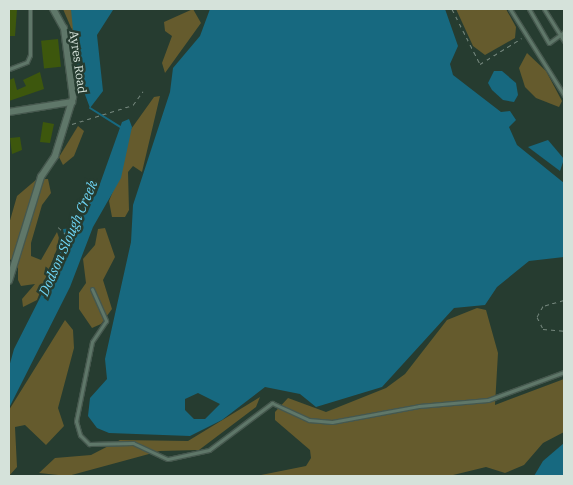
<!DOCTYPE html>
<style>
body{margin:0}
#map{position:relative;width:573px;height:485px;overflow:hidden;background:#263c30;font-family:"IBM Plex Serif",serif}
div>[style]{position:absolute}
.green>*{inset:0;background:#655b2d}
.water>*{inset:0;background:#176980}
.stream>*{height:2px;margin:-1px;padding:0 1px;transform-origin:1px;border-radius:1px;background:#176980}
.building>*{inset:0;background:#3d570d;transform-origin:0 0}
.path>*{height:1px;margin-top:-0.5px;transform-origin:0;background:repeating-linear-gradient(90deg,#74867c 0 4px,transparent 0 8px)}
.roads{filter:drop-shadow(1px 0 #46584e) drop-shadow(-1px 0 #46584e) drop-shadow(0 1px #46584e) drop-shadow(0 -1px #46584e)}
.service>*{height:3px;margin:-1.5px;padding:0 1.5px;transform-origin:1.5px;border-radius:1.5px;background:#5f7769}
.minor>*{height:5.5px;margin:-2.75px;padding:0 2.75px;transform-origin:2.75px;border-radius:2.75px;background:#5f7769}
span{translate:-50% -50%;white-space:nowrap;text-align:center;line-height:1.15;-webkit-text-stroke:5px #263c30;paint-order:stroke}
.street-label{font-size:12px;color:#d5e2da}
.water-label{font-size:14px;color:#6fd6f7;font-style:italic}
.frame{position:absolute;inset:0;border:10px solid #d5e2da;pointer-events:none}
</style>
<div id="map">
<div class="green">
<div style="clip-path:polygon(63px 9px,71px 9px,75px 19px,82px 92px,74px 85px,72px 30px)"></div>
<div style="clip-path:polygon(193px 9px,201px 23px,165px 73px,162px 63px,172px 36px,165px 31px,164px 22px)"></div>
<div style="clip-path:polygon(456px 9px,506px 9px,516px 27px,515px 38px,485px 55px,473px 46px)"></div>
<div style="clip-path:polygon(527px 53px,546px 71px,562px 101px,559px 107px,536px 98px,525px 87px,519px 68px)"></div>
<div style="clip-path:polygon(160px 96px,142px 172px,133px 166px,128px 172px,129px 210px,125px 217px,112px 217px,109px 201px,121px 171px,129px 132px,154px 97px)"></div>
<div style="clip-path:polygon(78px 126px,84px 131px,74px 156px,63px 165px,59px 157px)"></div>
<div style="clip-path:polygon(37px 179px,48px 179px,51px 193px,42px 205px,31px 243px,31px 256px,41px 260px,57px 232px,60px 241px,37px 300px,23px 307px,22px 299px,35px 284px,21px 286px,18px 280px,18px 268px,9px 258px,9px 224px,17px 196px)"></div>
<div style="clip-path:polygon(105px 228px,115px 257px,103px 280px,112px 309px,101px 324px,92px 328px,79px 309px,79px 293px,86px 283px,83px 259px,95px 245px,98px 229px)"></div>
<div style="clip-path:polygon(477px 308px,486px 310px,498px 353px,495px 405px,564px 379px,564px 432px,543px 443px,524px 465px,505px 473px,486px 467px,449px 476px,256px 476px,306px 466px,311px 458px,310px 450px,275px 420px,275px 412px,288px 398px,326px 412px,386px 388px,405px 374px,447px 320px)"></div>
<div style="clip-path:polygon(65px 320px,73px 330px,74px 348px,58px 408px,64px 426px,46px 445px,25px 425px,15px 427px,17px 467px,9px 476px,9px 410px)"></div>
<div style="clip-path:polygon(260px 397px,256px 407px,199px 450px,160px 451px,68px 476px,39px 473px,55px 458px,91px 455px,120px 440px,188px 441px)"></div>
</div>
<div class="water">
<div style="clip-path:polygon(71px 9px,113px 10px,97px 35px,103px 91px,90px 108px,77px 73px)"></div>
<div style="clip-path:polygon(evenodd,210px 9px,445px 9px,458px 46px,450px 64px,453px 75px,501px 112px,510px 111px,516px 120px,509px 127px,517px 145px,564px 183px,564px 257px,529px 261px,497px 287px,485px 305px,454px 308px,382px 387px,316px 407px,300px 394px,265px 387px,222px 420px,190px 436px,109px 433px,97px 428px,88px 416px,90px 398px,107px 379px,105px 359px,131px 242px,133px 205px,170px 92px,173px 68px,200px 36px,210px 9px,198px 393px,220px 404px,205px 419px,194px 419px,185px 410px,185px 399px,198px 393px)"></div>
<div style="clip-path:polygon(494px 71px,502px 71px,516px 83px,518px 95px,514px 102px,503px 100px,492px 90px,488px 83px)"></div>
<div style="clip-path:polygon(129px 119px,132px 127px,121px 178px,93px 227px,70px 287px,9px 408px,9px 367px,14px 349px,50px 278px,65px 239px,63px 229px,73px 228px,71px 220px,96px 195px,122px 122px)"></div>
<div style="clip-path:polygon(548px 140px,564px 159px,560px 171px,528px 147px)"></div>
<div style="clip-path:polygon(564px 443px,564px 476px,534px 476px,543px 461px)"></div>
</div>
<div class="stream">
<div style="left:90px;top:108px;width:36px;rotate:32deg"></div>
</div>
<div class="building">
<div style="clip-path:polygon(9px 9px,17px 9px,15px 36px,9px 36px)"></div>
<div style="left:58px;top:39px;width:28px;height:17px;rotate:84deg"></div>
<div style="clip-path:polygon(40px 72px,44px 89px,9px 101px,9px 80px,14px 78px,17px 90px,26px 86px,23px 80px)"></div>
<div style="clip-path:polygon(43px 122px,54px 124px,50px 143px,40px 142px)"></div>
<div style="clip-path:polygon(20px 137px,22px 150px,12px 154px,10px 138px)"></div>
</div>
<div class="path">
<div style="left:452px;top:9px;width:62px;rotate:63deg"></div>
<div style="left:480px;top:64px;width:49px;rotate:-31.8deg"></div>
<div style="left:72px;top:124px;width:64px;rotate:-17.3deg"></div>
<div style="left:133px;top:105px;width:17px;rotate:-54deg"></div>
<div style="left:58px;top:227px;width:13px;rotate:42deg"></div>
<div style="left:564px;top:300px;width:22px;rotate:164deg"></div>
<div style="left:543px;top:306px;width:13px;rotate:119deg"></div>
<div style="left:537px;top:317px;width:13px;rotate:63deg"></div>
<div style="left:543px;top:329px;width:21px;rotate:5deg"></div>
</div>
<div class="roads">
<div class="service">
<div style="left:510px;top:9px;width:102px;rotate:57.9deg"></div>
<div style="left:529px;top:9px;width:39px;rotate:60deg"></div>
<div style="left:549px;top:43px;width:19px;rotate:-36deg"></div>
<div style="left:544px;top:9px;width:38px;rotate:58deg"></div>
<div style="left:9px;top:69px;width:19px;rotate:-21deg"></div>
<div style="left:27px;top:62px;width:8px;rotate:-67deg"></div>
<div style="left:30px;top:55px;width:46px;rotate:-90deg"></div>
<div style="left:92px;top:289px;width:35px;rotate:66deg"></div>
<div style="left:106px;top:321px;width:25px;rotate:124deg"></div>
<div style="left:92px;top:342px;width:81px;rotate:101.4deg"></div>
<div style="left:76px;top:421px;width:15px;rotate:74deg"></div>
<div style="left:80px;top:435px;width:13px;rotate:45deg"></div>
<div style="left:89px;top:444px;width:44px;rotate:-1.3deg"></div>
<div style="left:133px;top:443px;width:38px;rotate:25deg"></div>
<div style="left:168px;top:459px;width:42px;rotate:-12.4deg"></div>
<div style="left:209px;top:450px;width:79px;rotate:-36.7deg"></div>
<div style="left:272px;top:403px;width:41px;rotate:24.7deg"></div>
<div style="left:309px;top:420px;width:23px;rotate:5deg"></div>
<div style="left:332px;top:422px;width:88px;rotate:-10.4deg"></div>
<div style="left:419px;top:406px;width:69px;rotate:-5deg"></div>
<div style="left:488px;top:400px;width:81px;rotate:-20.2deg"></div>
</div>
<div class="minor">
<div style="left:9px;top:112px;width:64px;rotate:-9deg"></div>
<div style="left:9px;top:281px;width:109px;rotate:-72.9deg"></div>
<div style="left:41px;top:177px;width:25px;rotate:-56deg"></div>
<div style="left:55px;top:156px;width:61px;rotate:-72.8deg"></div>
<div style="left:73px;top:98px;width:70px;rotate:-97.4deg"></div>
<div style="left:64px;top:29px;width:23px;rotate:-119deg"></div>
</div>
</div>
<div class="street-label">
<span style="left:78px;top:62px;rotate:82deg">Ayres Road</span>
</div>
<div class="water-label">
<span style="left:68px;top:238px;rotate:-66deg">Dodson Slough Creek</span>
</div>
<div class="frame"></div>
</div>
